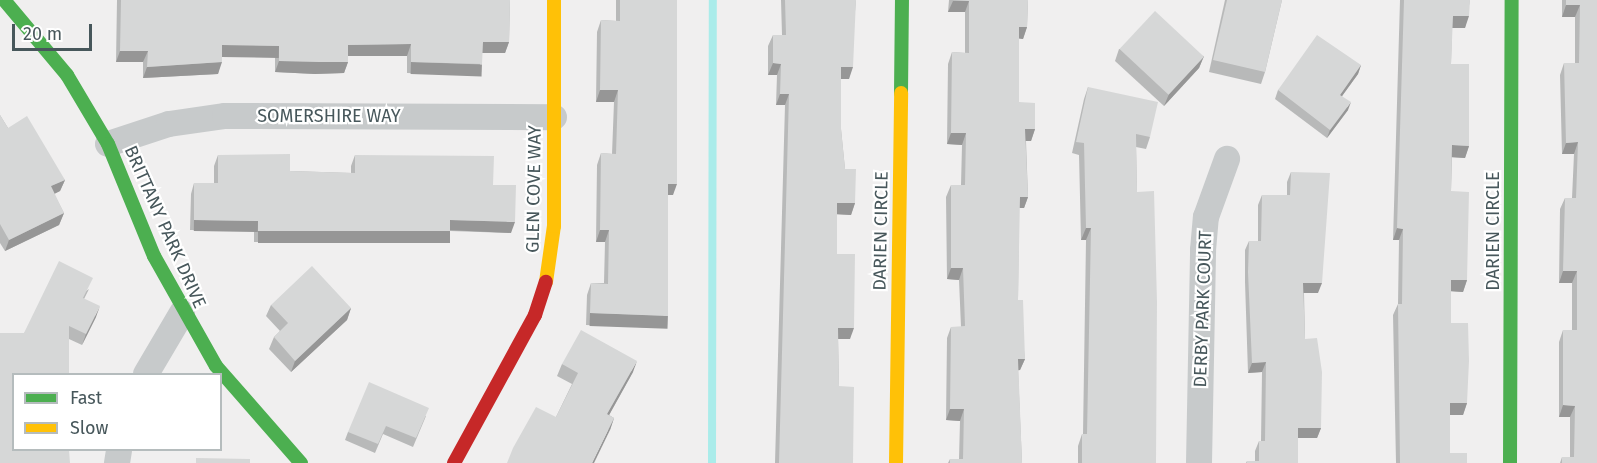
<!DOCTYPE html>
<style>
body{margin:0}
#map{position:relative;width:1597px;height:463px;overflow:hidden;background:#f0efef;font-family:"Fira Sans",sans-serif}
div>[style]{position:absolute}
.stream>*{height:8px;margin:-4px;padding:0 4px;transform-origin:4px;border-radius:4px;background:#aaecea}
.street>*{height:26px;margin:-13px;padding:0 13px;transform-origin:13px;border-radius:13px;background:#c7cacb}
.fast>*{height:14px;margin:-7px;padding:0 7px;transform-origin:7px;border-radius:7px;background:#4caf50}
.slow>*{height:14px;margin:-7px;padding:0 7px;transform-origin:7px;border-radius:7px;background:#ffc107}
.jam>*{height:14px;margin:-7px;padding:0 7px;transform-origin:7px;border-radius:7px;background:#c62828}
.wall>*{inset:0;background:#b8b9b9}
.shaded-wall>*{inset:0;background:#969696;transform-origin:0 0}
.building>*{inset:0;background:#d6d7d7;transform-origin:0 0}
span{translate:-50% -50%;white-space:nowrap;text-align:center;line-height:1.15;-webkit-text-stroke:4.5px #fff;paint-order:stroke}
.street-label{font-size:18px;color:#47575b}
.legend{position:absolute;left:12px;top:373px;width:210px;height:78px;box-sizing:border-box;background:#fff;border:2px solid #b5bcbd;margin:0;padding:8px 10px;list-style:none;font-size:18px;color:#47575b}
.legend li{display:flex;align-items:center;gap:12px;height:30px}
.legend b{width:30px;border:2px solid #b5bcbd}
.scale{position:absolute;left:12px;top:24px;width:80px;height:27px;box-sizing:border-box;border:3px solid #47575b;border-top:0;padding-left:8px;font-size:18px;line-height:21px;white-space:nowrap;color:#47575b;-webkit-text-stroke:4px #fff;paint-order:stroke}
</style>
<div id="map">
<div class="stream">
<div style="left:712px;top:463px;width:463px;rotate:-89.9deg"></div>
</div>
<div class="street">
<div style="left:108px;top:144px;width:64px;rotate:-18.2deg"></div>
<div style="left:169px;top:124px;width:57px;rotate:-8.1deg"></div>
<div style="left:225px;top:116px;width:329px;rotate:0.2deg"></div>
<div style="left:146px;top:374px;width:71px;rotate:-59.5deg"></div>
<div style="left:117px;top:463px;width:13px;rotate:-81deg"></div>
<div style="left:1199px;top:463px;width:213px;rotate:-88.9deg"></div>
<div style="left:1203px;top:250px;width:33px;rotate:-85deg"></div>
<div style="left:1206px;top:217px;width:62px;rotate:-70.1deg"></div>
</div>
<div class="fast">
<div style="left:4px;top:0;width:98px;rotate:50deg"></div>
<div style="left:67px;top:75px;width:80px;rotate:59.3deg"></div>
<div style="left:108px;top:144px;width:121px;rotate:67.7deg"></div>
<div style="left:154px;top:256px;width:126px;rotate:60.6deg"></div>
<div style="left:216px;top:366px;width:129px;rotate:48.8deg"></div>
<div style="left:901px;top:93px;width:93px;rotate:-89.4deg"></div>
<div style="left:1510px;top:463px;width:463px;rotate:-89.8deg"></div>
</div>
<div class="slow">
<div style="left:546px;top:282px;width:57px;rotate:-81.9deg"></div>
<div style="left:554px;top:226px;width:226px;rotate:-90deg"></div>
<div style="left:896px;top:463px;width:370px;rotate:-89.2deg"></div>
</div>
<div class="jam">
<div style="left:454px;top:463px;width:169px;rotate:-61.3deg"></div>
<div style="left:535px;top:315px;width:35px;rotate:-72deg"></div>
</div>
<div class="wall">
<div style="clip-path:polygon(117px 0,510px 0,509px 42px,505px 53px,482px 53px,478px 75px,407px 73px,407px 56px,348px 56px,348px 62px,344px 73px,315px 74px,275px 72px,275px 57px,222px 56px,218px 74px,143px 78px,143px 62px,116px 62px)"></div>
<div style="clip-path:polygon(616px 0,677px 0,673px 195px,668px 195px,663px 328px,586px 325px,587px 295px,591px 283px,604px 283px,605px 242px,596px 242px,597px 165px,601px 153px,612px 154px,614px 102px,596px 102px,597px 32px,601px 20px,616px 21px)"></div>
<div style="clip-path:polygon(781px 0,856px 0,849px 79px,841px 79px,841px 129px,845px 169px,855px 203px,851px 215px,837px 214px,837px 254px,850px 339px,838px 339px,839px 386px,853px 463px,775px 463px,785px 105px,776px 105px,777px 75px,768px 75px,768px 46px,773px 35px,782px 35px)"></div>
<div style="clip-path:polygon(949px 0,1028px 0,1027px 27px,1023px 39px,1019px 38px,1019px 102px,1035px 129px,1031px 141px,1026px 141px,1028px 197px,1024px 208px,1019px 208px,1018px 300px,1025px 359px,1020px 370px,1018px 370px,1022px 463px,948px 463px,950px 459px,959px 459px,960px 421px,946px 420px,947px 338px,951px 327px,961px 327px,959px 280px,947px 279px,946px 197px,951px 185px,961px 185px,962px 145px,947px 144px,948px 64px,952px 52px,965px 53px,965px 12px,948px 12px)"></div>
<div style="clip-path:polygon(1225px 0,1282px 0,1265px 72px,1261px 84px,1209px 72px)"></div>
<div style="clip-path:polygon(1400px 0,1470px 0,1465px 28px,1452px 28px,1451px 64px,1469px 146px,1465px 158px,1452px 157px,1451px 191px,1467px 280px,1463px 292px,1451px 291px,1451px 323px,1467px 403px,1463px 415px,1450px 415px,1450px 453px,1467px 463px,1396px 463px,1393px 315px,1398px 304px,1399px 240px,1393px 240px)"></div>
<div style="clip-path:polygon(1562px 0,1597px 0,1597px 463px,1560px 463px,1562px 457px,1570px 457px,1570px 417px,1559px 417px,1559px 342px,1563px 330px,1572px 330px,1572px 283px,1559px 283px,1560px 209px,1565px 198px,1572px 198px,1574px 154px,1562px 154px,1560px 75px,1564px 63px,1575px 63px,1575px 17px,1562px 17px)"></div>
<div style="clip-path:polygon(1119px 49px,1204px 56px,1199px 68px,1164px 106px,1115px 61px)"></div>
<div style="clip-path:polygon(1361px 65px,1358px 74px,1342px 96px,1348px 110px,1327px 138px,1275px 99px,1278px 90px)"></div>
<div style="clip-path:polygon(1088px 87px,1150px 137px,1146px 149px,1136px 147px,1137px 192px,1156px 463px,1078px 463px,1078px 446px,1082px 434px,1083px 434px,1086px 240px,1081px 240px,1079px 155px,1072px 153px,1084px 99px)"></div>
<div style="clip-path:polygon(0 115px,8px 128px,65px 180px,60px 191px,54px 194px,64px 213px,59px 225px,5px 251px,0 243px)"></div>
<div style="clip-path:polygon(218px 155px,290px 171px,351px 173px,351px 166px,355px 155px,493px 185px,511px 233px,450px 231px,446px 241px,254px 242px,254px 231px,190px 230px,191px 194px,194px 183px,214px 183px,214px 166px)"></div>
<div style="clip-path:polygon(1291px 172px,1318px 293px,1304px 293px,1305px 339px,1321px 428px,1317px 438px,1298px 438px,1298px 463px,1246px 463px,1247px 461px,1255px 461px,1255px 451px,1259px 441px,1261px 441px,1262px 372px,1248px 373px,1245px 282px,1245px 250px,1249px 241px,1258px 241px,1258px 205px,1262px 195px,1287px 195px,1287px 182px)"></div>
<div style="clip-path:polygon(89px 289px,84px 299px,96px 317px,82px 345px,69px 339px,24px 333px)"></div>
<div style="clip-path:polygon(271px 305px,351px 308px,347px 320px,291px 372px,269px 349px,274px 337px,280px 331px,266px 316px)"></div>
<div style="clip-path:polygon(562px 364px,633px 372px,609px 415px,614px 418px,610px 430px,556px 417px,572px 384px,557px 376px)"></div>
<div style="clip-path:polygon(426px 416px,413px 447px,383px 434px,375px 453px,345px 440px,348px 432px)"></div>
</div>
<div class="shaded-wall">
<div style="clip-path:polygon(953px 1px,969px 1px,965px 12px,948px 12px)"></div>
<div style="clip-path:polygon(1566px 5px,1580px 5px,1575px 17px,1562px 17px)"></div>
<div style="clip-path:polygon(1453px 16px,1469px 16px,1465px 28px,1448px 28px)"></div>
<div style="clip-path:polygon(1019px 27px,1027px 27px,1023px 39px,1015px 38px)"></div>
<div style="clip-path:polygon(483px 42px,509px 42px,505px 53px,478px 53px)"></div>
<div style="clip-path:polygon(411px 44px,407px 56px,344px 56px,348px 45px)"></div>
<div style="left:222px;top:45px;width:57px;height:12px;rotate:1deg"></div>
<div style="clip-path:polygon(120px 51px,148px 51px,143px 62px,116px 62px)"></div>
<div style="clip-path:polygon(1204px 56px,1199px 68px,1164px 106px,1169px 94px)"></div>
<div style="clip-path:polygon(279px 61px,348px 62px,344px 73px,315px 74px,275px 72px)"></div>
<div style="clip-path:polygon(222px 62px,218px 74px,143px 78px,147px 67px)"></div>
<div style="left:411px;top:62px;width:71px;height:12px;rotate:2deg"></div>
<div style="clip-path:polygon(773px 63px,781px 64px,777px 75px,768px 75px)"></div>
<div style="clip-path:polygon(1361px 65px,1358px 74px,1337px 103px,1340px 95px)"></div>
<div style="clip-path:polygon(841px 67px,853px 67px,849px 79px,837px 79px)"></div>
<div style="clip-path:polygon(600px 90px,618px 90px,614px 102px,596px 102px)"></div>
<div style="clip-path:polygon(780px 94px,789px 94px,785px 105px,776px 105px)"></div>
<div style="clip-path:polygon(1351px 102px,1348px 110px,1327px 138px,1330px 130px)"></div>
<div style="clip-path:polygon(1025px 129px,1035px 129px,1031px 141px,1021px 141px)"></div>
<div style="clip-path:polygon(951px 133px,966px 133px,962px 145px,947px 144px)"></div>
<div style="clip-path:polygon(1578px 142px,1574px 154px,1562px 154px,1566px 143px)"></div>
<div style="clip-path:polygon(1452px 145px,1469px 146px,1465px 158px,1448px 157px)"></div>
<div style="clip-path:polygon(65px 180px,60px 191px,46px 198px,51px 186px)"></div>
<div style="clip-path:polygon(668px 184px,677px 184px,673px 195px,664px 195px)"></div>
<div style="clip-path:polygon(1020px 197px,1028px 197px,1024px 208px,1015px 208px)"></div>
<div style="clip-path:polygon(837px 203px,855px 203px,851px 215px,832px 214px)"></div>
<div style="clip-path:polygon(64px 213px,59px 225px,5px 251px,9px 240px)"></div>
<div style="left:194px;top:220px;width:64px;height:11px;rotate:1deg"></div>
<div style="clip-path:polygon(450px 220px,515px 222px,511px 233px,447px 230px)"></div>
<div style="clip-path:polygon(1086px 228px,1091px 228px,1086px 240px,1081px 240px)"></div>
<div style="clip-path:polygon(1397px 228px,1403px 229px,1399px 240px,1393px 240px)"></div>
<div style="clip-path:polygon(600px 230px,609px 230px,605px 242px,596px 242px)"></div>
<div style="left:258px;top:231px;width:192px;height:12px"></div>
<div style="clip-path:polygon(951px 268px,963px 268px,959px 280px,947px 279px)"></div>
<div style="clip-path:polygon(1563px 271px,1577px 271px,1572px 283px,1559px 283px)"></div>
<div style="clip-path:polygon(1451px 280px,1467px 280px,1463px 292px,1447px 291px)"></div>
<div style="clip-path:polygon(1303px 283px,1322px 283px,1318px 293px,1300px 293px)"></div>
<div style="clip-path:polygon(100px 306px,96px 317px,82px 345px,86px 334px)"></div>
<div style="clip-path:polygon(351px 308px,347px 320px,291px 372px,295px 361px)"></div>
<div style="left:590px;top:313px;width:78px;height:13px;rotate:2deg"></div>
<div style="clip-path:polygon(838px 328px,854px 328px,850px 339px,834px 339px)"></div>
<div style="clip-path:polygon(1018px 359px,1025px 359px,1020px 370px,1014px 371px)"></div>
<div style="clip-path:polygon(637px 361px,633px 372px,603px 426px,607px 414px)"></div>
<div style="clip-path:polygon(1266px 362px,1262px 372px,1248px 373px,1252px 363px)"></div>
<div style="clip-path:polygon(1450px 403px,1467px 403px,1463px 415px,1446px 415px)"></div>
<div style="clip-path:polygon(1563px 405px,1575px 406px,1570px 417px,1559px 417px)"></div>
<div style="clip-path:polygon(950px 409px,964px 409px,960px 421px,946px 420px)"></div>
<div style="clip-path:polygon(614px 418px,610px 430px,594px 463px,592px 463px)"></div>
<div style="clip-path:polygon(1298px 428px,1321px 428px,1317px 438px,1294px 438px)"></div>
</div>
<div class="building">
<div style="clip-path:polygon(121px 0,510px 0,509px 42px,483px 42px,482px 64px,411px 62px,411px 44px,348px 45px,348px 62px,319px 62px,279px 61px,279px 46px,222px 45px,222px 62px,147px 67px,148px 51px,120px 51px)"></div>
<div style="clip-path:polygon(620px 0,677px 0,677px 184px,668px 184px,668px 316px,590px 313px,591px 283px,608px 284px,609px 230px,600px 230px,601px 153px,616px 154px,618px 90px,600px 90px,601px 20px,620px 21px)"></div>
<div style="clip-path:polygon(785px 0,856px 0,853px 67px,841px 67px,841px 129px,845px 169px,856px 169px,855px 203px,837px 203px,837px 254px,855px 254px,854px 328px,838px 328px,839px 386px,854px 387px,853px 463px,779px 463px,789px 94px,780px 94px,781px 64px,773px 63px,773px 35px,786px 35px)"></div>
<div style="clip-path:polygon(953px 0,1028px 0,1027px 27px,1019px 27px,1019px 102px,1035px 103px,1035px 129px,1025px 129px,1028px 197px,1020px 197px,1018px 300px,1023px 300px,1025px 359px,1018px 359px,1022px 463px,950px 463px,950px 459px,963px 459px,964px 409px,950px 409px,951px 327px,965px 326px,963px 268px,951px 268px,951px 185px,965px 185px,966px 133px,951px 133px,952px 52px,969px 53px,969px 1px)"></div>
<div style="clip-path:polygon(1227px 0,1282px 0,1265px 72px,1213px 60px)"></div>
<div style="clip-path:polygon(1404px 0,1470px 0,1469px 16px,1453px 16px,1451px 64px,1469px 64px,1469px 146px,1452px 145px,1451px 191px,1469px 192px,1467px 280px,1451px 280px,1451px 323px,1468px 323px,1469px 361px,1467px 403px,1450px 403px,1450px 453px,1467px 453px,1467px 463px,1400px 463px,1398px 304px,1402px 304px,1403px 229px,1397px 228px)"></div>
<div style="clip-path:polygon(1566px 0,1597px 0,1597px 463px,1562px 463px,1562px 457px,1574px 457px,1575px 406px,1563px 405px,1563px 330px,1577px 330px,1577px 271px,1563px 271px,1565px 198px,1576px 198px,1578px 142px,1566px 143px,1564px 63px,1579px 63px,1580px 5px,1566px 5px)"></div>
<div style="left:1155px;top:11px;width:67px;height:52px;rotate:43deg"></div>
<div style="clip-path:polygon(1317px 35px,1361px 65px,1340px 95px,1351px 102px,1330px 130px,1278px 90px)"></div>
<div style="clip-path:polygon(1088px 87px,1158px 102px,1150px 137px,1136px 134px,1137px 192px,1154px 191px,1157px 302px,1156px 463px,1082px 463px,1082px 434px,1087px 434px,1091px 228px,1086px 228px,1084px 143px,1076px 142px)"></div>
<div style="clip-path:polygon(0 115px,8px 128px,27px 116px,65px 180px,51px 186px,64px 213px,9px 240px,0 224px)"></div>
<div style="clip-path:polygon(290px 154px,290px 171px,355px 173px,355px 155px,494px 156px,493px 185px,516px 185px,515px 222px,450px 220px,450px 231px,258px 231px,258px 221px,194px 220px,194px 183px,218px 183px,218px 155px)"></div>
<div style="clip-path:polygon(1291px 172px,1330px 173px,1322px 283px,1303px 283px,1305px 339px,1317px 338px,1322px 372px,1321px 428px,1298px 428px,1298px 463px,1247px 463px,1247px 461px,1259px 461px,1259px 441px,1265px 441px,1266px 362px,1252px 363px,1248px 272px,1249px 241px,1261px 241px,1262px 195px,1290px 195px)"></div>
<div style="clip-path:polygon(59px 261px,93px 278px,83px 298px,100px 306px,86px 334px,69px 326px,69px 375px,14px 375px,14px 450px,69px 450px,70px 463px,0 463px,0 333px,24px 333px)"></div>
<div style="clip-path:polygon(312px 266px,351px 308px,295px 361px,274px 337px,288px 323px,271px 305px)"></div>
<div style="clip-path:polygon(581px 330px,637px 361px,607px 414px,614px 418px,592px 463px,507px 463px,513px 448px,536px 407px,556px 417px,578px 373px,562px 364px)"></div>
<div style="clip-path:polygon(369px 382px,429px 408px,416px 438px,386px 426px,378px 444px,348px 432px)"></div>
<div style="clip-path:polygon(196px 458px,250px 459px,250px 463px,196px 463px)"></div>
</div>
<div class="street-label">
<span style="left:329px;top:116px">SOMERSHIRE WAY</span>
<span style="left:534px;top:189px;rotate:-89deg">GLEN COVE WAY</span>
<span style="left:165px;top:227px;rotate:66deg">BRITTANY PARK DRIVE</span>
<span style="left:881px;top:231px;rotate:-89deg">DARIEN CIRCLE</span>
<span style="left:1493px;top:231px;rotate:-90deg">DARIEN CIRCLE</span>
<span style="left:1203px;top:309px;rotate:-88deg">DERBY PARK COURT</span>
</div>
<ul class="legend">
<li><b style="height:8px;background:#4caf50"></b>Fast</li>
<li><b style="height:8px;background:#ffc107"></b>Slow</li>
</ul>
<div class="scale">20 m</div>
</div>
